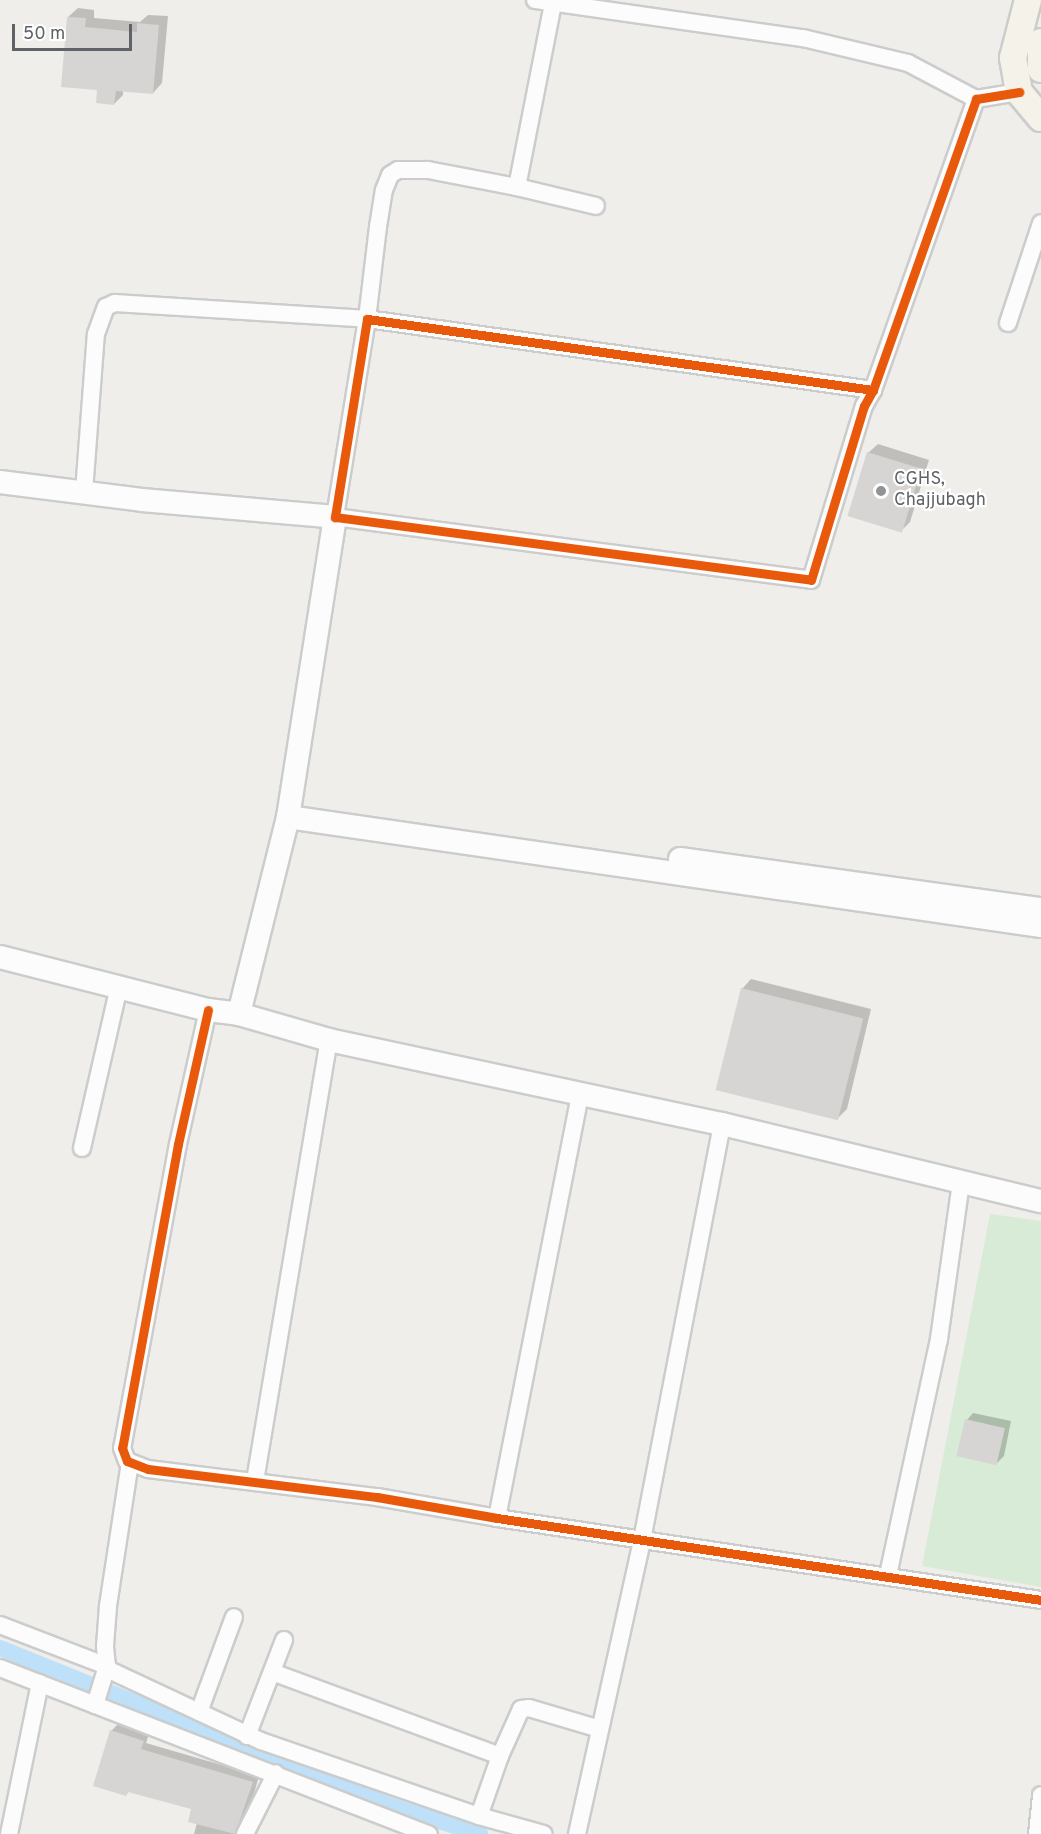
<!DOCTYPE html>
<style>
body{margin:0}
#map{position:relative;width:1041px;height:1834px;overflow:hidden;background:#efeeea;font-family:Overpass,sans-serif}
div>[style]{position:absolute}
.green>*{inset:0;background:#d8ebd6}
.shadow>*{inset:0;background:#0003}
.canal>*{height:16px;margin:-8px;padding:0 8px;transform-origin:8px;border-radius:8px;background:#bfe0f9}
.building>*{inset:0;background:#d6d5d3;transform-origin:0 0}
.roads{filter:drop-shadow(2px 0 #cbcccc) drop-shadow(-2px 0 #cbcccc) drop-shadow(0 2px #cbcccc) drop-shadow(0 -2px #cbcccc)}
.street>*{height:16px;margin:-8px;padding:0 8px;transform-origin:8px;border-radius:8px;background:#fdfcfc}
.secondary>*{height:22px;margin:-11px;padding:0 11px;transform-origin:11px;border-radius:11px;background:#fdfcfc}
.primary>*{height:26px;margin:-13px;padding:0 13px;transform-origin:13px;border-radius:13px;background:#f4f2e9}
.cycleway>*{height:9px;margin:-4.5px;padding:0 4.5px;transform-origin:4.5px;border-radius:4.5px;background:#e8590c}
.dots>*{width:16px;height:16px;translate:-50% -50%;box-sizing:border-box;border:3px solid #fff;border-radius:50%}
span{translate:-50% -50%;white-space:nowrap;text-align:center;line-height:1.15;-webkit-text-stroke:4.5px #fff;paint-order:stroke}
.poi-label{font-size:18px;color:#5f6368}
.left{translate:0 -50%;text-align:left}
.scale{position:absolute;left:12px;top:24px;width:120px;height:27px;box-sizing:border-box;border:3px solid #5f6368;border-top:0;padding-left:8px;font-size:18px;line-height:21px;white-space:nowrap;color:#5f6368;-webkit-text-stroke:4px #fff;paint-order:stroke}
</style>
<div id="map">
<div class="green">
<div style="clip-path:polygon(990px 1214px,1041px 1221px,1041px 1587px,922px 1566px)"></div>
</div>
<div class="shadow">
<div style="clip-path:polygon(78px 8px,94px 10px,94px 18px,140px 22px,148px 15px,168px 16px,162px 83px,153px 93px,123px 90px,123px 95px,114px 104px,68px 17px)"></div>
<div style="clip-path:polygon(878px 444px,929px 460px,910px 522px,901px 531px,868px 453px)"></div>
<div style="clip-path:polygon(751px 979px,871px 1009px,847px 1109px,838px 1118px,742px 989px)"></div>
<div style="clip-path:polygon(973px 1413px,1011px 1421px,1004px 1456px,997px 1463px,967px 1420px)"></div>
<div style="clip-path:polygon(118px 1724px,149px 1734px,146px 1743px,259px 1776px,251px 1804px,241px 1822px,241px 1834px,194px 1834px,197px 1823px,193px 1808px,129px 1791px,126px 1795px,111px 1731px)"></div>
</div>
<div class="canal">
<div style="left:0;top:1648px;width:419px;rotate:22deg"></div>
<div style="left:389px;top:1805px;width:96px;rotate:17.7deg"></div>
</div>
<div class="building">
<div style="clip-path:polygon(67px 17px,86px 18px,85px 27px,137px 32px,137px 23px,159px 25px,153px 94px,116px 91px,114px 105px,96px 103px,97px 90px,61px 87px)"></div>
<div style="left:867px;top:452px;width:57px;height:67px;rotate:17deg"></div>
<div style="left:741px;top:988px;width:126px;height:105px;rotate:14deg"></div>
<div style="left:965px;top:1419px;width:41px;height:38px;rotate:13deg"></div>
<div style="clip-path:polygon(110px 1730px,144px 1741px,141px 1749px,253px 1782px,235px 1834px,188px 1822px,191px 1809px,128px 1792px,126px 1796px,93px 1786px)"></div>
</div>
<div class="roads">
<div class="street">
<div style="left:535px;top:0;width:271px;rotate:8.1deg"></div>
<div style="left:803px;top:38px;width:108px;rotate:13.4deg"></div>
<div style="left:908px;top:63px;width:77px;rotate:27.9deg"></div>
<div style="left:517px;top:187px;width:81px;rotate:13.5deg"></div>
<div style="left:1008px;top:323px;width:105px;rotate:-71.7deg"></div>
<div style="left:873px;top:390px;width:511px;rotate:-172.01deg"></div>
<div style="left:367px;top:319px;width:201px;rotate:99.2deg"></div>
<div style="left:335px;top:517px;width:480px;rotate:7.5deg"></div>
<div style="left:811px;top:580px;width:182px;rotate:-73.1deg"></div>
<div style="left:864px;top:406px;width:18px;rotate:-61deg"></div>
<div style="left:873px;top:390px;width:309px;rotate:-70.5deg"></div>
<div style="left:976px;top:99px;width:44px;rotate:-9.2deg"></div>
<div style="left:84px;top:492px;width:158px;rotate:-85.7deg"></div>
<div style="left:96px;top:334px;width:29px;rotate:-70deg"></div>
<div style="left:106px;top:307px;width:10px;rotate:-24deg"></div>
<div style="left:115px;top:303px;width:253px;rotate:3.6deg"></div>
<div style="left:367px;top:319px;width:93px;rotate:-83.2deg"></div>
<div style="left:378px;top:227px;width:37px;rotate:-81deg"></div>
<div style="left:384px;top:190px;width:16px;rotate:-68deg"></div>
<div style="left:390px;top:175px;width:9px;rotate:-32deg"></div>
<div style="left:398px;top:170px;width:30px"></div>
<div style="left:428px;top:170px;width:91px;rotate:10.8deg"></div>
<div style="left:517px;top:187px;width:187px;rotate:-78.9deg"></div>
<div style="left:208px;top:1010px;width:137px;rotate:102.6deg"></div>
<div style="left:178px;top:1144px;width:309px;rotate:100.4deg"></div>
<div style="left:122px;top:1448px;width:14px;rotate:69deg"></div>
<div style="left:127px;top:1461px;width:22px;rotate:21deg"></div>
<div style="left:148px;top:1469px;width:231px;rotate:7deg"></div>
<div style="left:377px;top:1497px;width:122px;rotate:9.9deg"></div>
<div style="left:497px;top:1518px;width:550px;rotate:8.57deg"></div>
<div style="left:82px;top:1148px;width:165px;rotate:-77.1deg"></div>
<div style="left:255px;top:1481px;width:447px;rotate:-80.5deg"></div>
<div style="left:497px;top:1518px;width:433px;rotate:-78.9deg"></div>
<div style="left:888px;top:1575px;width:241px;rotate:-77.8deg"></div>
<div style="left:939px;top:1339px;width:158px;rotate:-82deg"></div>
<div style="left:0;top:1625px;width:115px;rotate:21deg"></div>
<div style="left:107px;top:1666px;width:20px;rotate:-96deg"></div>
<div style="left:105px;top:1646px;width:40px;rotate:-85.7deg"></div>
<div style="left:108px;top:1606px;width:145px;rotate:-81.3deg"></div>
<div style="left:0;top:1668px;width:460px;rotate:21.2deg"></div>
<div style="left:107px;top:1669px;width:170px;rotate:25.1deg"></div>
<div style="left:261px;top:1741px;width:231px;rotate:19deg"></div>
<div style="left:479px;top:1816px;width:67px;rotate:15.5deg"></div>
<div style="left:272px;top:1672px;width:243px;rotate:20.2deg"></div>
<div style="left:95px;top:1705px;width:41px;rotate:-72.9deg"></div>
<div style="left:199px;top:1712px;width:101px;rotate:-69.8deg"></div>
<div style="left:247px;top:1736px;width:103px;rotate:-68.9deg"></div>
<div style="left:479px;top:1816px;width:64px;rotate:-70.7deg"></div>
<div style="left:500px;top:1756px;width:51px;rotate:-65.9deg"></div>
<div style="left:521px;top:1709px;width:8px;rotate:-7deg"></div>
<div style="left:529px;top:1708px;width:74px;rotate:16.5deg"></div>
<div style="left:9px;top:1834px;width:154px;rotate:-78.4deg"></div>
<div style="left:245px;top:1834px;width:68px;rotate:-63.1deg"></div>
<div style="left:577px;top:1834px;width:301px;rotate:-77.5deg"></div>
<div style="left:642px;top:1540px;width:424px;rotate:-79.1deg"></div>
<div style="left:1037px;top:1834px;width:39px;rotate:-84deg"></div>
</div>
<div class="secondary">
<div style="left:0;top:482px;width:143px;rotate:7.2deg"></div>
<div style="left:142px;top:500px;width:194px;rotate:5deg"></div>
<div style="left:335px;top:517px;width:304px;rotate:98.9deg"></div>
<div style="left:288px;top:817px;width:203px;rotate:104deg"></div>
<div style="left:288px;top:817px;width:761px;rotate:8.24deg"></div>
<div style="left:680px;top:859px;width:364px;rotate:7.9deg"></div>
<div style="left:0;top:957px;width:215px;rotate:14.3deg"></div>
<div style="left:208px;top:1010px;width:31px;rotate:7deg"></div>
<div style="left:239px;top:1014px;width:94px;rotate:16.1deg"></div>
<div style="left:329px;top:1040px;width:402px;rotate:12.1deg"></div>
<div style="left:722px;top:1124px;width:328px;rotate:13.6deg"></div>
</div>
<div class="primary">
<div style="left:1028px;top:0;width:60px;rotate:104.5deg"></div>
<div style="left:1013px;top:58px;width:35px;rotate:80deg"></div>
<div style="left:1019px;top:92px;width:34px;rotate:50deg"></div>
<div style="left:1041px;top:42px;width:27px;rotate:90deg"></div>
</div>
</div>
<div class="cycleway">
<div style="left:873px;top:390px;width:511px;rotate:-172.01deg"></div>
<div style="left:367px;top:319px;width:201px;rotate:99.2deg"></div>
<div style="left:335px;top:517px;width:480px;rotate:7.5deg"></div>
<div style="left:811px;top:580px;width:182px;rotate:-73.1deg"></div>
<div style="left:864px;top:406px;width:18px;rotate:-61deg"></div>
<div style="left:873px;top:390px;width:309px;rotate:-70.5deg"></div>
<div style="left:976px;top:99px;width:44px;rotate:-9.2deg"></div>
<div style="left:208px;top:1010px;width:137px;rotate:102.6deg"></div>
<div style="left:178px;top:1144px;width:309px;rotate:100.4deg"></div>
<div style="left:122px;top:1448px;width:14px;rotate:69deg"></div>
<div style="left:127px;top:1461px;width:22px;rotate:21deg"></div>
<div style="left:148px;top:1469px;width:231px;rotate:7deg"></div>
<div style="left:377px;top:1497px;width:122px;rotate:9.9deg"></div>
<div style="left:497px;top:1518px;width:550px;rotate:8.57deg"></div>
</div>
<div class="dots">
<div style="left:881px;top:491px;background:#919496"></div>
</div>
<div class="poi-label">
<span class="left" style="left:894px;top:491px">CGHS,<br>Chajjubagh</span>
</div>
<div class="scale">50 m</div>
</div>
